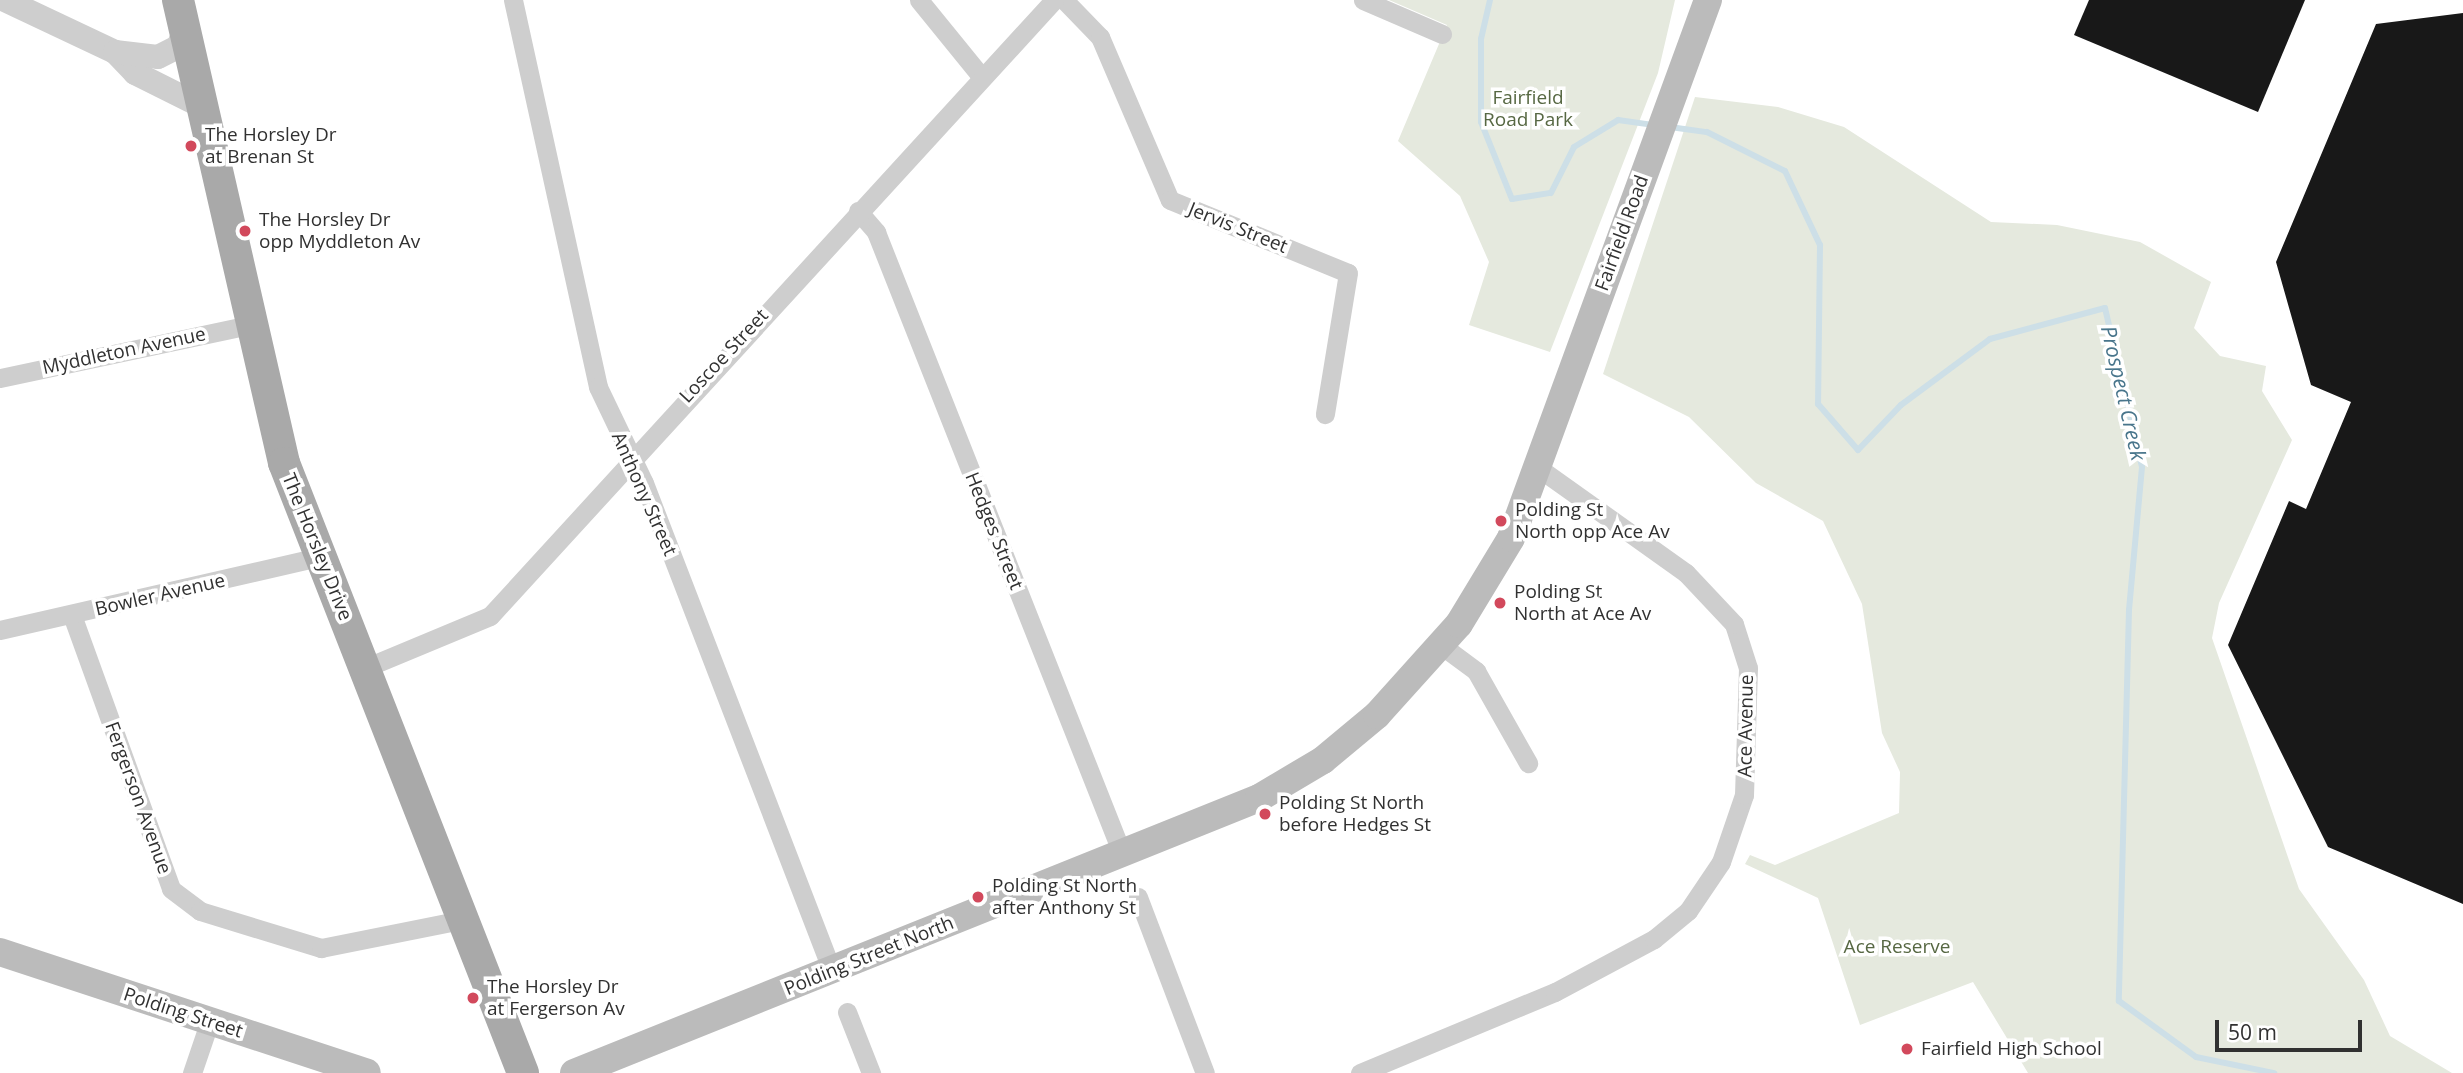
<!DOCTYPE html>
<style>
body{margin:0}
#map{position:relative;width:2463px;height:1073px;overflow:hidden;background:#fff;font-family:"Open Sans",sans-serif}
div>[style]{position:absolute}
.green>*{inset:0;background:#e5e9de}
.stream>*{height:6px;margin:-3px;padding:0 3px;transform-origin:3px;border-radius:3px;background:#cddfe7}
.building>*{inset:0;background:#181818}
.minor>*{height:19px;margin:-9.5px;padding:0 9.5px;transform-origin:9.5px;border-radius:9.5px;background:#cecece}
.tertiary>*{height:24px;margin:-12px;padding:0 12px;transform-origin:12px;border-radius:12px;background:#cecece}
.secondary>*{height:28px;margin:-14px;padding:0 14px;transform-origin:14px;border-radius:14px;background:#bbb}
.primary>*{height:32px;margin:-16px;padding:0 16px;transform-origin:16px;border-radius:16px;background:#a9a9a9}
.dots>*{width:19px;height:19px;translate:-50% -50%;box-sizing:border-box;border:4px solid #fff;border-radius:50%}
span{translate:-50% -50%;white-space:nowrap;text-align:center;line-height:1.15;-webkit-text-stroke:7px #fff;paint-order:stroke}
.park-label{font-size:19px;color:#576843}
.poi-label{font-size:19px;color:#313131}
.left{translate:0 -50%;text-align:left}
.street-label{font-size:19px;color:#313131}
.water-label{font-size:21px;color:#48758b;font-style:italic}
.scale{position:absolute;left:2215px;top:1020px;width:147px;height:32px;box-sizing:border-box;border:4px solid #313131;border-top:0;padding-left:9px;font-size:21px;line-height:24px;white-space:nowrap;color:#313131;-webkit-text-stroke:5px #fff;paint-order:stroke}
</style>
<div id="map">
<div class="green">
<div style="clip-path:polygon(1389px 0,1675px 0,1658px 73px,1550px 352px,1469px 325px,1489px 262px,1460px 196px,1398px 141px,1447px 25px)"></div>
<div style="clip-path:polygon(1695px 97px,1778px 107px,1844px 127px,1991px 222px,2057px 225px,2140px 242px,2211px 282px,2194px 328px,2220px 356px,2266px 366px,2262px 391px,2292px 440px,2219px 603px,2212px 638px,2299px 889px,2364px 980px,2390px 1036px,2452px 1073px,2028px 1073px,1973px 982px,1860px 1025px,1818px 898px,1745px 864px,1750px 855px,1775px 865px,1899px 813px,1900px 772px,1882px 733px,1862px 604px,1823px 521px,1756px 483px,1689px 417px,1603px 374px)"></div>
</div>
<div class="stream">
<div style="left:1490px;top:0;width:40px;rotate:103deg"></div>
<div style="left:1481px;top:39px;width:83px;rotate:90deg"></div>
<div style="left:1481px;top:122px;width:83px;rotate:68.1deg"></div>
<div style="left:1512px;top:199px;width:39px;rotate:-9deg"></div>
<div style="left:1551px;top:193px;width:51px;rotate:-63.4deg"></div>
<div style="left:1574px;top:147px;width:52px;rotate:-31.5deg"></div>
<div style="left:1618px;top:120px;width:35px;rotate:8deg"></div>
<div style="left:1670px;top:127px;width:37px;rotate:8deg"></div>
<div style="left:1707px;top:132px;width:87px;rotate:26.6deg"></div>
<div style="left:1785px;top:171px;width:82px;rotate:64.7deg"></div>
<div style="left:1820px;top:245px;width:159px;rotate:90.7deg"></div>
<div style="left:1818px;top:404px;width:61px;rotate:49deg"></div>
<div style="left:1858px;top:450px;width:62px;rotate:-46.3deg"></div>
<div style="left:1901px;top:405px;width:111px;rotate:-36.6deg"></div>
<div style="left:1990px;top:339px;width:119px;rotate:-15.1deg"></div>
<div style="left:2105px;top:308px;width:163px;rotate:76.9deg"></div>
<div style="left:2142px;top:467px;width:144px;rotate:95.2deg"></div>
<div style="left:2129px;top:610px;width:391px;rotate:91.5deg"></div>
<div style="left:2119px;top:1001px;width:95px;rotate:36deg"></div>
<div style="left:2196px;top:1057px;width:80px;rotate:11.6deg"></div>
</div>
<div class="building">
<div style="clip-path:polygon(2089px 0,2305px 0,2258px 112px,2074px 35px)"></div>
<div style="clip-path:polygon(2463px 13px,2463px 904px,2328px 847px,2228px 645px,2289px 501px,2306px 509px,2351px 402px,2311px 385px,2276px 262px,2376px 24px)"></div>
</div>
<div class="minor">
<div style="left:513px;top:0;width:396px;rotate:77.6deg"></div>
<div style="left:598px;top:387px;width:106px;rotate:64.4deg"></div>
<div style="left:644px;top:483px;width:523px;rotate:68.93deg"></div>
<div style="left:919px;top:0;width:97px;rotate:50.9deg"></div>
<div style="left:1064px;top:0;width:52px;rotate:45.8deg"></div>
<div style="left:1100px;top:37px;width:177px;rotate:66.8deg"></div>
<div style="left:1170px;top:200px;width:192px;rotate:22.3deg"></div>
<div style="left:1348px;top:273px;width:143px;rotate:99.3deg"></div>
<div style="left:1363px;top:0;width:86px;rotate:23.3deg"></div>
<div style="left:858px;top:211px;width:28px;rotate:49deg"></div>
<div style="left:876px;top:232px;width:671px;rotate:68.4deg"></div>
<div style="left:0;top:378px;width:255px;rotate:-12deg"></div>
<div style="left:72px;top:615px;width:291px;rotate:70.1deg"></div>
<div style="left:171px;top:889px;width:36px;rotate:37deg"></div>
<div style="left:200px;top:911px;width:127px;rotate:17deg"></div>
<div style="left:321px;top:948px;width:143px;rotate:-11.3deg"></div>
<div style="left:0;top:630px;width:328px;rotate:-12.9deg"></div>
<div style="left:1441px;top:645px;width:44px;rotate:36.6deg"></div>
<div style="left:1476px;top:671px;width:106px;rotate:60.5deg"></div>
<div style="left:365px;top:668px;width:135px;rotate:-22.6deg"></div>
<div style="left:490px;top:616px;width:835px;rotate:-47.52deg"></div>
<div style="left:1138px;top:897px;width:188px;rotate:69.2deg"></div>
<div style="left:847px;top:1012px;width:66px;rotate:68.5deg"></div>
<div style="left:192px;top:1073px;width:53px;rotate:-71.2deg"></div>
<div style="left:1360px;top:1073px;width:211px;rotate:-22.6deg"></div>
<div style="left:1555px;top:992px;width:112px;rotate:-28.2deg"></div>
<div style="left:1654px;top:939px;width:44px;rotate:-39.5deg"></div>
<div style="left:1688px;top:911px;width:59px;rotate:-56deg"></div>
<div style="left:1721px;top:862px;width:71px;rotate:-71.1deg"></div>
<div style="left:1744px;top:795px;width:127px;rotate:-88.2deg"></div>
<div style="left:1748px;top:668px;width:46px;rotate:-107.7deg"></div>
<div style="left:1734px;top:624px;width:70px;rotate:-133.3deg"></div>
<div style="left:1686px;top:573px;width:181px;rotate:-144.5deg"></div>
</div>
<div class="tertiary">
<div style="left:5px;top:0;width:122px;rotate:25.3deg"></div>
<div style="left:115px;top:52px;width:29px;rotate:46deg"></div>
<div style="left:135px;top:73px;width:74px;rotate:26.6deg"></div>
<div style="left:115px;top:52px;width:43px;rotate:6.6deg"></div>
<div style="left:158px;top:57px;width:22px;rotate:-27deg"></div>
<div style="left:178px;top:47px;width:18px;rotate:-68deg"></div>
</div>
<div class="secondary">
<div style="left:0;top:952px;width:386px;rotate:18.2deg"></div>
<div style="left:574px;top:1073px;width:738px;rotate:-21.87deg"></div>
<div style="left:1259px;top:798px;width:74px;rotate:-30.7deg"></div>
<div style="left:1323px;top:760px;width:70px;rotate:-39.8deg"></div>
<div style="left:1377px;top:715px;width:122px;rotate:-48deg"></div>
<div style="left:1459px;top:624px;width:100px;rotate:-58.8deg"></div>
<div style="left:1511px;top:538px;width:573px;rotate:-69.89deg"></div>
</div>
<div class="primary">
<div style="left:178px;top:0;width:475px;rotate:77.1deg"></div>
<div style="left:284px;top:463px;width:655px;rotate:68.6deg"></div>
</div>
<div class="dots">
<div style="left:191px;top:146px;background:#d2495c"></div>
<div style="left:245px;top:231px;background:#d2495c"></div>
<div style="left:1501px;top:521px;background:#d2495c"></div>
<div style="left:1500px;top:603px;background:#d2495c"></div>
<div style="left:1265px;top:814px;background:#d2495c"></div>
<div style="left:978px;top:897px;background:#d2495c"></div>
<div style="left:473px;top:998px;background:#d2495c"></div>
<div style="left:1907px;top:1049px;background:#d2495c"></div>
</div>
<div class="park-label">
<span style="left:1528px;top:109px">Fairfield<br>Road Park</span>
<span style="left:1897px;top:947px">Ace Reserve</span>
</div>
<div class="poi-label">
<span class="left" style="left:205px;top:146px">The Horsley Dr<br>at Brenan St</span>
<span class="left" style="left:259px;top:231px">The Horsley Dr<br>opp Myddleton Av</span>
<span class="left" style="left:1515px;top:521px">Polding St<br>North opp Ace Av</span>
<span class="left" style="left:1514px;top:603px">Polding St<br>North at Ace Av</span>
<span class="left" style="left:1279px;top:814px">Polding St North<br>before Hedges St</span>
<span class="left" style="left:992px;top:897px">Polding St North<br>after Anthony St</span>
<span class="left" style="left:487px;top:998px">The Horsley Dr<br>at Fergerson Av</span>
<span class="left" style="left:1921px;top:1049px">Fairfield High School</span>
</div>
<div class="street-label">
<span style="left:1238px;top:228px;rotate:22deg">Jervis Street</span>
<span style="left:1622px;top:233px;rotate:-70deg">Fairfield Road</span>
<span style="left:124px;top:351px;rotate:-12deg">Myddleton Avenue</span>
<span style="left:724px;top:356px;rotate:-47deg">Loscoe Street</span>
<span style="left:644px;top:494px;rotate:66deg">Anthony Street</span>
<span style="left:994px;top:531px;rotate:68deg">Hedges Street</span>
<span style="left:317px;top:547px;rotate:68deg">The Horsley Drive</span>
<span style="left:160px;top:595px;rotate:-13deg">Bowler Avenue</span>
<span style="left:1746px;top:726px;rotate:-89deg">Ace Avenue</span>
<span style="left:138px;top:798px;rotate:70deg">Fergerson Avenue</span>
<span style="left:869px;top:956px;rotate:-22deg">Polding Street North</span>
<span style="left:183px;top:1013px;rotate:18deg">Polding Street</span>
</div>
<div class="water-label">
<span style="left:2124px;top:393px;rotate:77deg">Prospect Creek</span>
</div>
<div class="scale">50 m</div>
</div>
